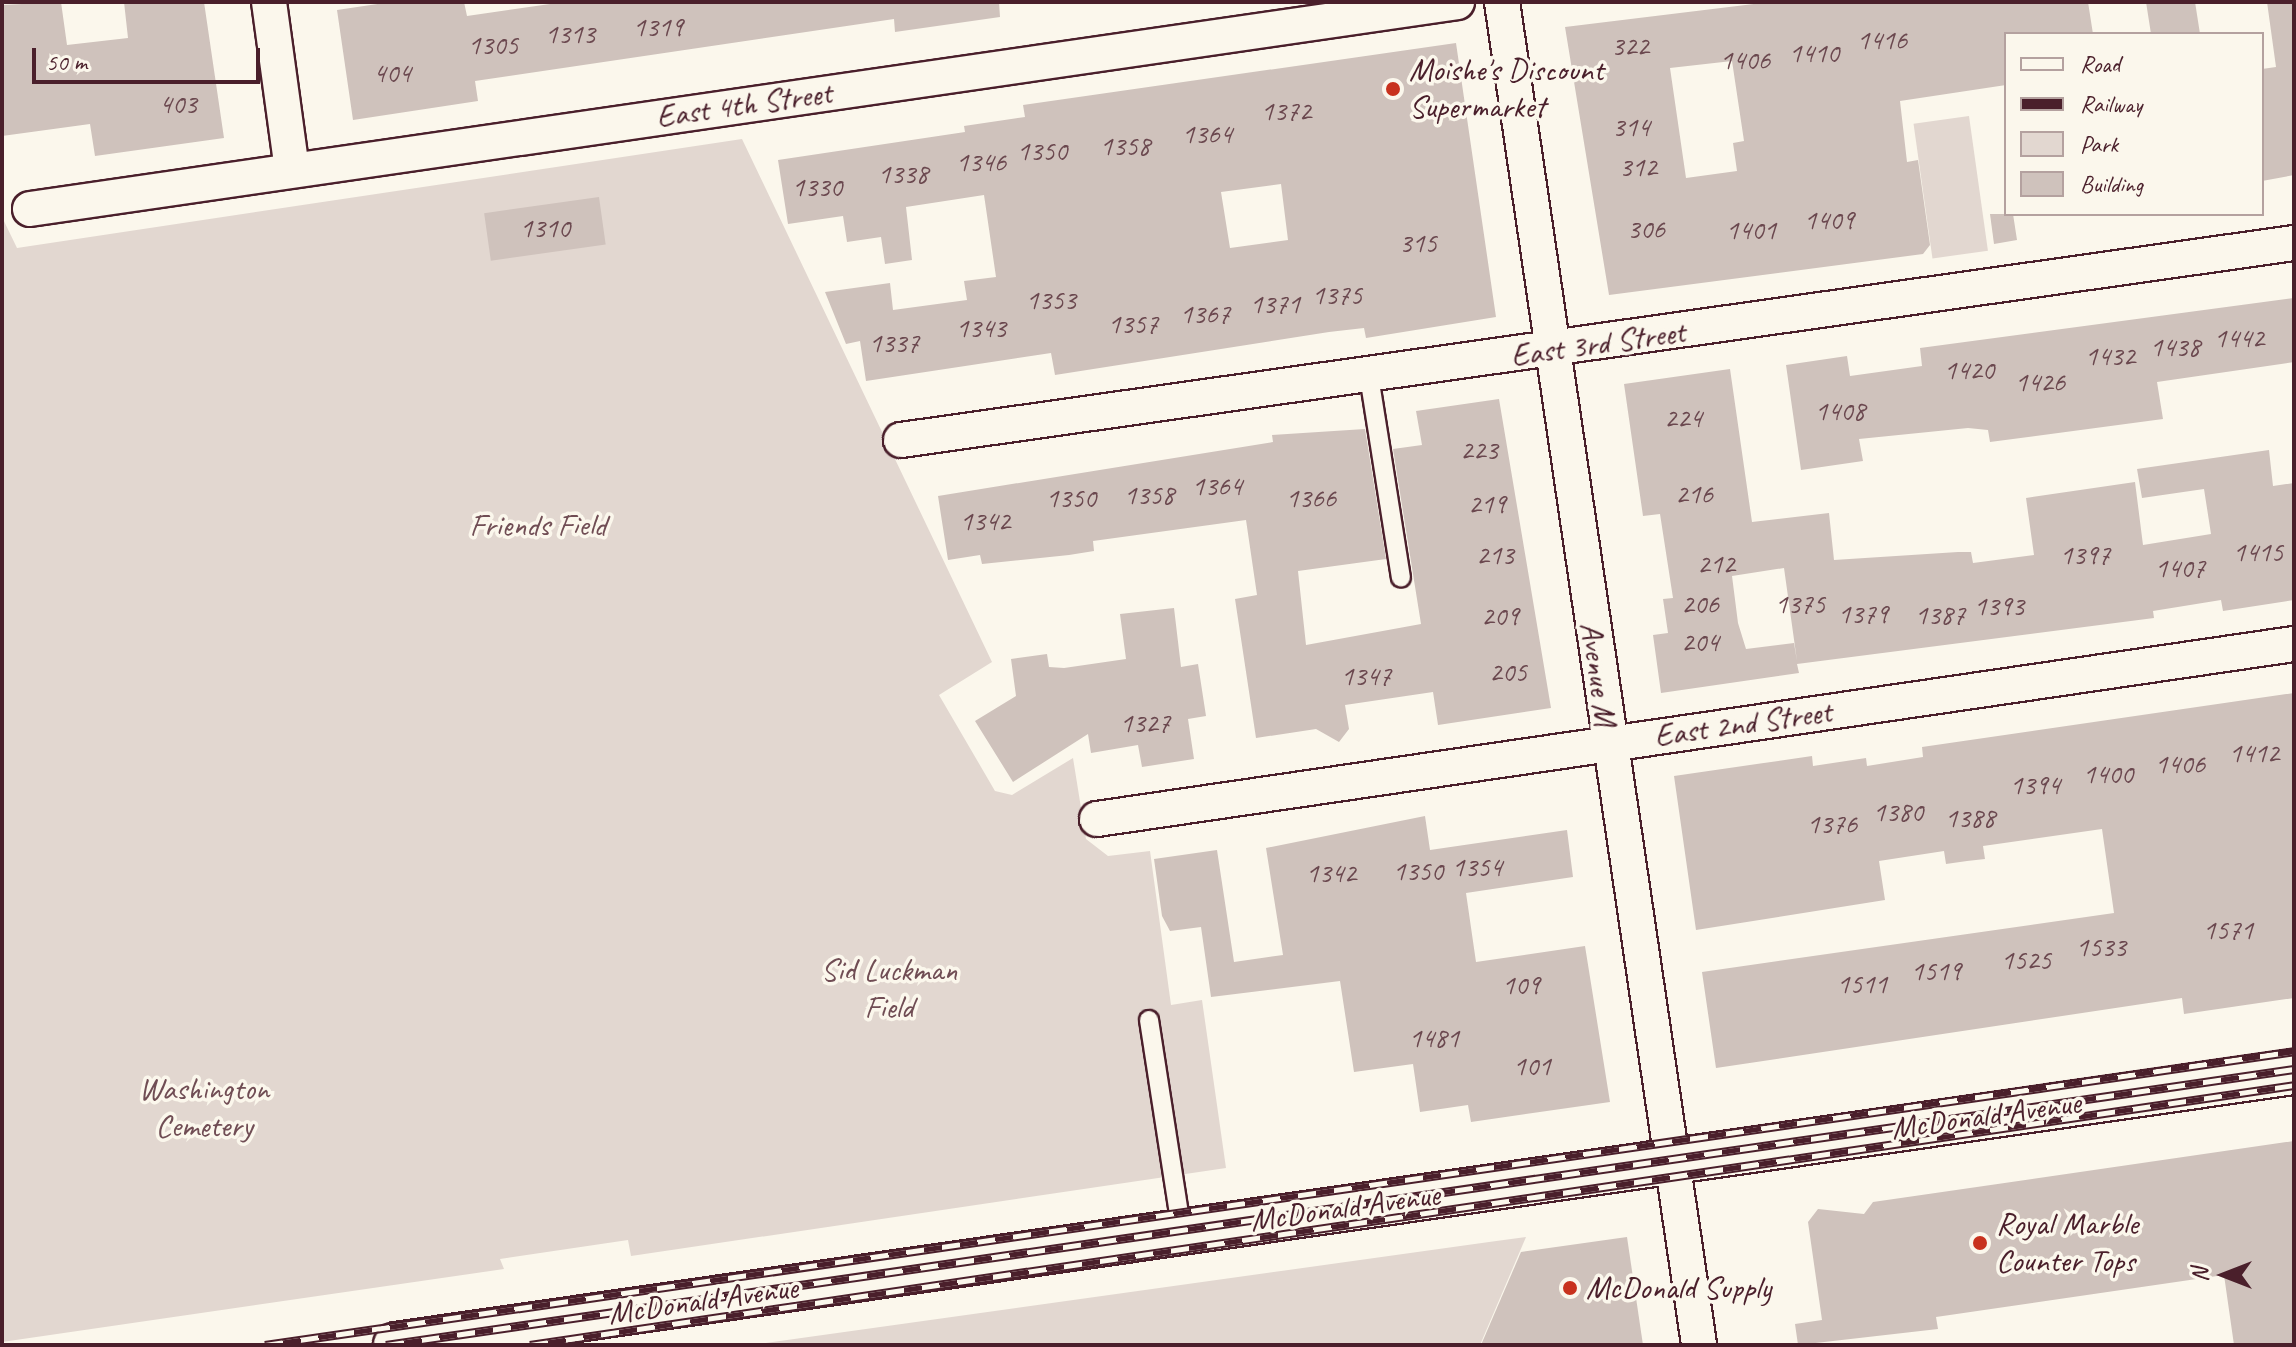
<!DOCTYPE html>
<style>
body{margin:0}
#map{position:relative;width:2296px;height:1347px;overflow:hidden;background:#fbf7ec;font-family:Caveat,sans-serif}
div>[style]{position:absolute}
.green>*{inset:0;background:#e2d7d0;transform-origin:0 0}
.building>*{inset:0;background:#cfc2bc;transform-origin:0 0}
.roads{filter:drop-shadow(2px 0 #4a1f2b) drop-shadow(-2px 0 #4a1f2b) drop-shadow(0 2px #4a1f2b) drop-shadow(0 -2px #4a1f2b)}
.lane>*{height:18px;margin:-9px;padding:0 9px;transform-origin:9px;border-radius:9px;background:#fbf7ec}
.street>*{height:34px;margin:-17px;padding:0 17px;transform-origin:17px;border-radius:17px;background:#fbf7ec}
.secondary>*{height:44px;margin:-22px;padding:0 22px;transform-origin:22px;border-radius:22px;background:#fbf7ec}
.rail>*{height:9px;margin-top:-4.5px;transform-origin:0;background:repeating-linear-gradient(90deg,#fbf7ec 0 18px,#4a1f2b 0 36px);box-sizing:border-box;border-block:2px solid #4a1f2b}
.dots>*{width:22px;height:22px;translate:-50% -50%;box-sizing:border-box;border:4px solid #fbf7ec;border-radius:50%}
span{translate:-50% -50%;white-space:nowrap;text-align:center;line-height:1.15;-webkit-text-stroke:7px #fbf7ec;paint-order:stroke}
.number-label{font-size:28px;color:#6b484f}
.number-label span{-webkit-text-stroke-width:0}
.poi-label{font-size:32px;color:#4a1f2b}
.left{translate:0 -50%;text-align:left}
.street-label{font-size:32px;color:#4a1f2b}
.park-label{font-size:32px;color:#704d54}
.frame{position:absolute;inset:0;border:4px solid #4a1f2b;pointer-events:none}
.legend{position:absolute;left:2004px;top:32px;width:260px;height:184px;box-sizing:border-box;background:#fbf7ec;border:2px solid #b4a19f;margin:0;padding:10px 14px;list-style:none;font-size:24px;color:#4a1f2b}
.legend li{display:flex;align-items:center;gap:16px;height:40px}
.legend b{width:40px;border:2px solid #b4a19f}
.north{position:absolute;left:2184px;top:1235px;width:80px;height:80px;-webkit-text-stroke:6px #fbf7ec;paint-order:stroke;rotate:270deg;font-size:22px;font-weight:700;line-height:32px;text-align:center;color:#4a1f2b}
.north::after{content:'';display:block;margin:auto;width:28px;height:36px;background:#4a1f2b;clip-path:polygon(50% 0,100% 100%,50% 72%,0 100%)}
.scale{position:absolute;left:32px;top:48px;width:228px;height:36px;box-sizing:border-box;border:4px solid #4a1f2b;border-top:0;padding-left:10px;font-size:24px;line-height:28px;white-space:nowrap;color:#4a1f2b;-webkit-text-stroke:6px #fbf7ec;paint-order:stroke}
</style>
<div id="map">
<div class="green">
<div style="left:1969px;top:116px;width:136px;height:56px;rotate:82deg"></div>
<div style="clip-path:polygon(742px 139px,992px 662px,939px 695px,995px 791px,1012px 795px,1073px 758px,1086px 839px,1108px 856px,1150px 851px,1171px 1005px,1202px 1000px,1226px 1168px,631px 1256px,628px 1240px,500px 1259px,504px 1269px,2px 1342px,2px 217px,17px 248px)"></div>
<div style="clip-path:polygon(1526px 1237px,1480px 1345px,751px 1345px,1489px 1242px)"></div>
</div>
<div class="building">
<div style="clip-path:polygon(61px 2px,67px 45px,128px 38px,124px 2px,204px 2px,224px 138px,95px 156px,90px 124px,2px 136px,2px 5px)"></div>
<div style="clip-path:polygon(391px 2px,464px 2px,467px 16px,564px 2px,999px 2px,1000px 17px,895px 32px,894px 19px,509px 76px,475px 81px,478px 101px,353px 120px,337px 10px)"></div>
<div style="clip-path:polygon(evenodd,1770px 2px,2088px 2px,2093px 34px,2006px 34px,2006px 85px,1900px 101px,1907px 162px,1918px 160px,1930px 245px,1923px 254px,1609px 295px,1565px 27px,1770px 2px,1732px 61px,1744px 141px,1733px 143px,1737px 171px,1686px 178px,1670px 68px,1732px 61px)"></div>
<div style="clip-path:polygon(2146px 2px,2195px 2px,2200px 34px,2151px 34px)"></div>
<div style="clip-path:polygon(2267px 2px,2294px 2px,2294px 175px,2262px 181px,2262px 69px,2276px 67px)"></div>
<div style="clip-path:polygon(evenodd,1456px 43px,1496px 317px,1366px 338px,1364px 328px,1329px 332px,1055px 375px,1051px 353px,866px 381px,860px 341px,846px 344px,825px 292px,890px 283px,893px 310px,967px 300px,964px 281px,996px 277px,984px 195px,906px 207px,912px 260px,885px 264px,881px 237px,847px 242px,843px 216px,788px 224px,778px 160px,965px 132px,964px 126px,1025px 117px,1023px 105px,1456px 43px,1281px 184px,1288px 240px,1230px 248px,1221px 192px,1281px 184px)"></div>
<div style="left:599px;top:197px;width:48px;height:116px;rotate:82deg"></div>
<div style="clip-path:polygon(1990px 214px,2013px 214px,2017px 240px,1994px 244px)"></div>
<div style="clip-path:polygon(2294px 298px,2294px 362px,2157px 382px,2163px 419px,1990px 442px,1988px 430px,1968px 428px,1859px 439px,1863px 461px,1801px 470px,1786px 365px,1847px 356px,1850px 376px,1922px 366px,1920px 348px)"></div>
<div style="clip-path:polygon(evenodd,1730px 369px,1752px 522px,1829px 513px,1834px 560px,1958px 552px,1971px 552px,1973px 563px,2034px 555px,2026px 498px,2135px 482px,2143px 545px,2211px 534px,2204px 489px,2142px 498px,2137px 469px,2269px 450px,2273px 486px,2294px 483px,2294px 600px,2223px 611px,2221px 600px,2153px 611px,2154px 618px,1797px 664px,1799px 673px,1661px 693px,1653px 635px,1668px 633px,1663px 599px,1673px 598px,1660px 514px,1643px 516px,1624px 384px,1730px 369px,1784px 568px,1797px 661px,1794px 643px,1746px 649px,1738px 623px,1732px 576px,1784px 568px)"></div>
<div style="clip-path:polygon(1499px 399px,1551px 708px,1438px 725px,1433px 692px,1345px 705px,1349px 729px,1339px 742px,1316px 729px,1256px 738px,1235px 599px,1257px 595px,1246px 520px,1093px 541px,1094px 551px,1069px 555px,982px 564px,980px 555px,948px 560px,938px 496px,1273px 442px,1272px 435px,1365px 429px,1386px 559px,1298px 571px,1306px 645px,1421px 624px,1393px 449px,1422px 445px,1416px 411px)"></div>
<div style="clip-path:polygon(1174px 608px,1181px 667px,1198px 664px,1206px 716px,1188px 719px,1194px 759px,1142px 767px,1138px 745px,1091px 753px,1088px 734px,1013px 782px,975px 721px,1016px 696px,1011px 659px,1047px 654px,1049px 667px,1064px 668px,1126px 659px,1120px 614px)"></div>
<div style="clip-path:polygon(2294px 693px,2294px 998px,2184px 1014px,2182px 998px,1716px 1068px,1702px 972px,2114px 913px,2102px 829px,1983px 846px,1985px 859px,1967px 861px,1946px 864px,1944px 851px,1879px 861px,1885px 900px,1696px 930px,1674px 776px,1812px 756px,1813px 766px,1866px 758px,1867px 766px,1923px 757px,1922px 747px)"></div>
<div style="clip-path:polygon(1425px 816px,1430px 850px,1567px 830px,1573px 877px,1466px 893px,1476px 962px,1585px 946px,1610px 1102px,1471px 1122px,1468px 1105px,1420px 1112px,1413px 1064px,1354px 1072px,1340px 981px,1211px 997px,1201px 927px,1170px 931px,1162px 916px,1154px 859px,1217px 850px,1234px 962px,1283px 955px,1266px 848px)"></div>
<div style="clip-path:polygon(2294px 1141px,2294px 1345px,2234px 1345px,2224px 1275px,1936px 1317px,1938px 1329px,1798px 1345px,1795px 1324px,1822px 1320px,1808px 1222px,1818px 1209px,1864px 1214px,1873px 1202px)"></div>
<div style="clip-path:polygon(1627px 1237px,1643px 1345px,1481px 1345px,1521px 1252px)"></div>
</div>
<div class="roads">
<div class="lane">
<div style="left:1369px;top:376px;width:204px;rotate:81deg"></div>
<div style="left:1149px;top:1020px;width:215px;rotate:81.2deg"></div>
</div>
<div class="street">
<div style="left:269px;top:2px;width:169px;rotate:82.2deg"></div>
<div style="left:1502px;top:2px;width:1357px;rotate:81.65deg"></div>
<div style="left:30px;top:209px;width:1442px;rotate:-8.25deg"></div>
<div style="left:901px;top:440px;width:1407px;rotate:-8.05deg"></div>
<div style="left:1097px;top:819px;width:1210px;rotate:-8.32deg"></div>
</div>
<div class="secondary">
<div style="left:396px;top:1345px;width:1918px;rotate:-8.19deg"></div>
</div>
</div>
<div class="rail">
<div style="left:265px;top:1345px;width:2050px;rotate:-8.24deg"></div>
<div style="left:386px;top:1345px;width:1928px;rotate:-8.23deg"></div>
<div style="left:530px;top:1345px;width:1783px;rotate:-8.38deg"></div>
</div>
<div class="dots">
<div style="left:1393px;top:89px;background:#c8321e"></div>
<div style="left:1980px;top:1243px;background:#c8321e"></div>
<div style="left:1570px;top:1288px;background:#c8321e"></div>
</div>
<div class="number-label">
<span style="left:658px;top:27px">1319</span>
<span style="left:570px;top:34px">1313</span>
<span style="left:1882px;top:40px">1416</span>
<span style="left:493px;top:45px">1305</span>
<span style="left:1630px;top:46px">322</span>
<span style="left:1814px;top:53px">1410</span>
<span style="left:1745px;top:60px">1406</span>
<span style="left:392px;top:73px">404</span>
<span style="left:178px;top:104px">403</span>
<span style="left:1286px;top:111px">1372</span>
<span style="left:1631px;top:127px">314</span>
<span style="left:1207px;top:134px">1364</span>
<span style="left:1125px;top:146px">1358</span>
<span style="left:1042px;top:151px">1350</span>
<span style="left:981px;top:162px">1346</span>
<span style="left:1638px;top:167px">312</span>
<span style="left:903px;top:174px">1338</span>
<span style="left:817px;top:187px">1330</span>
<span style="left:1829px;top:220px">1409</span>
<span style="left:545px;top:228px">1310</span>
<span style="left:1646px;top:229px">306</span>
<span style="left:1751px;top:230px">1401</span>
<span style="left:1418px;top:243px">315</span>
<span style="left:1337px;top:295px">1375</span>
<span style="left:1051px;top:300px">1353</span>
<span style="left:1275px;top:304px">1371</span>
<span style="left:1205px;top:314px">1367</span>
<span style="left:1133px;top:324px">1357</span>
<span style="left:981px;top:328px">1343</span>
<span style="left:2239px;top:338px">1442</span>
<span style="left:894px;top:343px">1337</span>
<span style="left:2175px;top:347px">1438</span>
<span style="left:2110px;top:356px">1432</span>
<span style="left:1969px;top:370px">1420</span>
<span style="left:2040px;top:382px">1426</span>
<span style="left:1840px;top:411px">1408</span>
<span style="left:1683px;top:418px">224</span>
<span style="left:1479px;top:450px">223</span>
<span style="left:1217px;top:486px">1364</span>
<span style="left:1694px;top:494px">216</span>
<span style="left:1149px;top:495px">1358</span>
<span style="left:1071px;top:498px">1350</span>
<span style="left:1311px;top:498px">1366</span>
<span style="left:1487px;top:504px">219</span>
<span style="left:985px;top:521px">1342</span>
<span style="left:2258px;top:552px">1415</span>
<span style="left:1495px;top:555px">213</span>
<span style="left:2085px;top:555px">1397</span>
<span style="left:1716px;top:564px">212</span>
<span style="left:2180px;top:568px">1407</span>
<span style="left:1700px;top:604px">206</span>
<span style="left:1800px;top:604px">1375</span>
<span style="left:1999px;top:606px">1393</span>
<span style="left:1863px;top:614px">1379</span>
<span style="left:1940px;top:615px">1387</span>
<span style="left:1500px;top:616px">209</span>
<span style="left:1700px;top:642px">204</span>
<span style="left:1508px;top:672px">205</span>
<span style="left:1366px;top:676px">1347</span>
<span style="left:1145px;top:723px">1327</span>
<span style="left:2254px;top:753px">1412</span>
<span style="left:2180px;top:764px">1406</span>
<span style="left:2108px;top:774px">1400</span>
<span style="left:2035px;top:785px">1394</span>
<span style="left:1898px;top:812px">1380</span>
<span style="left:1970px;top:818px">1388</span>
<span style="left:1832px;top:824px">1376</span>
<span style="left:1477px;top:867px">1354</span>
<span style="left:1418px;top:871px">1350</span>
<span style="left:1331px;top:873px">1342</span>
<span style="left:2228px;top:930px">1571</span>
<span style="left:2101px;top:947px">1533</span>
<span style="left:2026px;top:960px">1525</span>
<span style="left:1936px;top:971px">1519</span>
<span style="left:1862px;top:984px">1511</span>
<span style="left:1521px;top:985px">109</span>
<span style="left:1434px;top:1038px">1481</span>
<span style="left:1532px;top:1066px">101</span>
</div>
<div class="poi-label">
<span class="left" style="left:1409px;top:89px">Moishe's Discount<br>Supermarket</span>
<span class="left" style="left:1996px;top:1243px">Royal Marble<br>Counter Tops</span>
<span class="left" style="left:1586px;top:1288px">McDonald Supply</span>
</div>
<div class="street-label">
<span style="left:744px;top:105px;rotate:-8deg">East 4th Street</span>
<span style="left:1598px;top:344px;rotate:-8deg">East 3rd Street</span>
<span style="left:1598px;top:674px;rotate:82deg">Avenue M</span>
<span style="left:1743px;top:724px;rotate:-8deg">East 2nd Street</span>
<span style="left:1986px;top:1116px;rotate:-8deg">McDonald Avenue</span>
<span style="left:1345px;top:1208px;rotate:-8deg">McDonald Avenue</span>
<span style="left:703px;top:1301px;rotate:-8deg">McDonald Avenue</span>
</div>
<div class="park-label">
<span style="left:538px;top:525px">Friends Field</span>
<span style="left:889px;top:989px">Sid Luckman<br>Field</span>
<span style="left:204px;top:1108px">Washington<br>Cemetery</span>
</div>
<div class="frame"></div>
<ul class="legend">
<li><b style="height:10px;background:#fbf7ec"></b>Road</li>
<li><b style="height:10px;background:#4a1f2b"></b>Railway</li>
<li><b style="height:22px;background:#e2d7d0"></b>Park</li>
<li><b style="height:22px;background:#cfc2bc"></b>Building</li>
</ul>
<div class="north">N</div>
<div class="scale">50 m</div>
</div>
